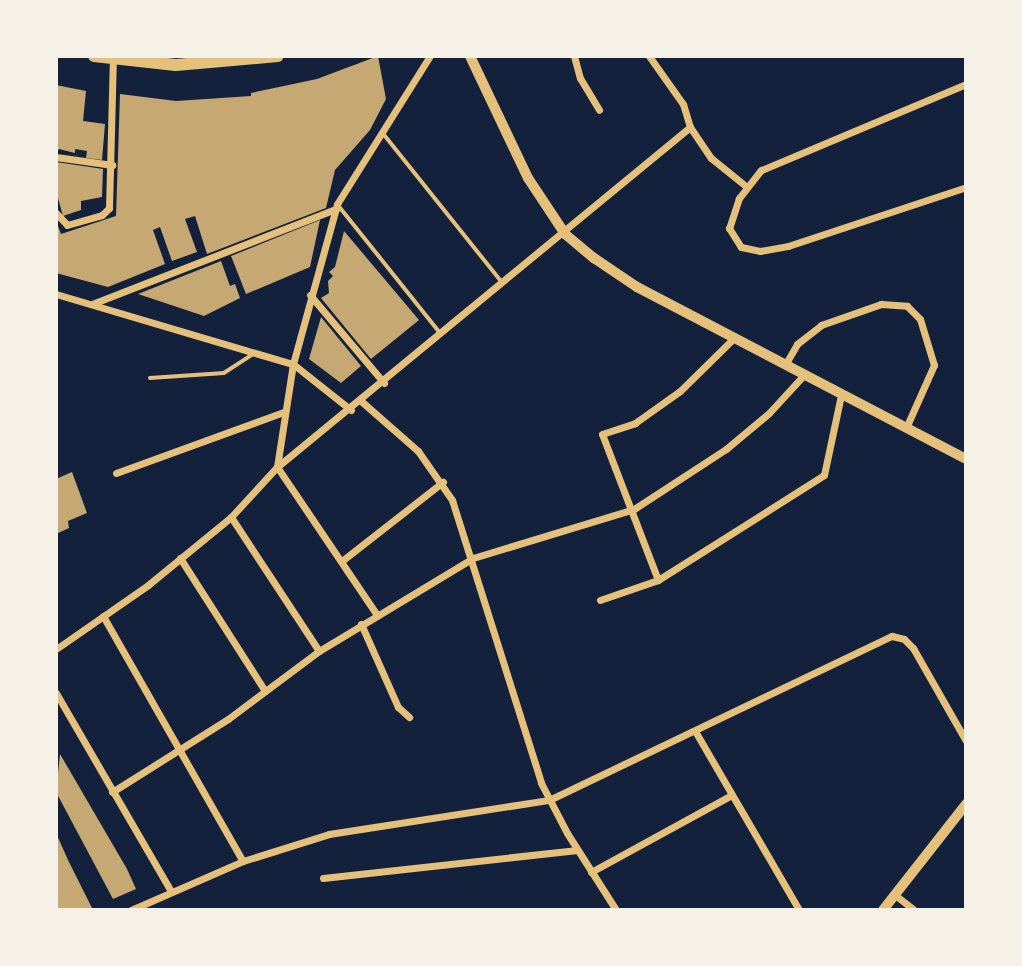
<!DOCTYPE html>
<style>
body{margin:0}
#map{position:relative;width:1022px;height:966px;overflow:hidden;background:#14213d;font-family:Literata,serif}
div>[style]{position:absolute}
.building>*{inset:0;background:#c6a872}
.service>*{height:3.5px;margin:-1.75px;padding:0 1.75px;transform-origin:1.75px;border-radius:1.75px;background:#e5c07b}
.minor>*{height:7px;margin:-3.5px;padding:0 3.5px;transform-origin:3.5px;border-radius:3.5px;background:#e5c07b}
.tertiary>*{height:10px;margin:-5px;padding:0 5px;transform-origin:5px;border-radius:5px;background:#e5c07b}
.secondary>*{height:10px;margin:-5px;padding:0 5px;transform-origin:5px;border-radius:5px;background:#e5c07b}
.primary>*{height:12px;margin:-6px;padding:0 6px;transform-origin:6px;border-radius:6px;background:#e5c07b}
span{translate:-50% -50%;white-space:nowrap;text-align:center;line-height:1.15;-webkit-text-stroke:7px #f6f1e7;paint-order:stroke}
.frame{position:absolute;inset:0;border:58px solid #f6f1e7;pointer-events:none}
</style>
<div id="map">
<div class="building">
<div style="clip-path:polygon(378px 56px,386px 99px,370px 130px,335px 170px,326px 208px,207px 254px,195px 216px,185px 219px,197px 252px,172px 261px,160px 227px,153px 230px,165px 264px,108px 287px,56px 273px,56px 221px,61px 234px,116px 216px,120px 94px,176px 101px,251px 96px,251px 93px,317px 79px)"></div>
<div style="clip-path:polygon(56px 85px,86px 91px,83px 121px,105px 124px,102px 160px,86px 158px,87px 151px,75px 149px,75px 153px,59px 149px,56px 153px)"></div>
<div style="clip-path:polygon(56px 162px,103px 169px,102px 197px,81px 201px,81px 210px,63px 216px,56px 191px)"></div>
<div style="clip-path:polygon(320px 220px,310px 267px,246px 294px,231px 256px)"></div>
<div style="clip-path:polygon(344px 231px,419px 320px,371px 359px,321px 298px,329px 293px,328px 281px,333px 276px,329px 272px,335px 267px)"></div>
<div style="clip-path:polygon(221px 261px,230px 286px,235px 284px,240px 298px,204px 316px,138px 294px)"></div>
<div style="clip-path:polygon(321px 317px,361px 366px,341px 383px,309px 359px)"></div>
<div style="clip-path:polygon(72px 472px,87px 513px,68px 521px,69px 528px,56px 534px,56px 479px)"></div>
<div style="clip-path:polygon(60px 754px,127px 869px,136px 889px,113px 899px,56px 792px)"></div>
<div style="clip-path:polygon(56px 833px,68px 860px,93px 910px,56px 910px)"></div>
</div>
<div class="service">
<div style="left:383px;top:133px;width:191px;rotate:51.4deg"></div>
<div style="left:339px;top:206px;width:164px;rotate:51.4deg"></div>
<div style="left:150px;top:378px;width:74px;rotate:-3.9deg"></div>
<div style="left:224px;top:373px;width:35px;rotate:-33deg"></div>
</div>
<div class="minor">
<div style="left:574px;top:56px;width:23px;rotate:75deg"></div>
<div style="left:580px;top:78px;width:37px;rotate:59deg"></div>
<div style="left:649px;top:56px;width:59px;rotate:54.7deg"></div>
<div style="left:683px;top:104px;width:24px;rotate:73deg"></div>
<div style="left:966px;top:84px;width:222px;rotate:157.2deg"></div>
<div style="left:761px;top:170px;width:36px;rotate:128deg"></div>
<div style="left:739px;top:198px;width:32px;rotate:108deg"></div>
<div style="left:729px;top:228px;width:22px;rotate:58deg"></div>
<div style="left:741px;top:247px;width:19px;rotate:12deg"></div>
<div style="left:760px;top:251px;width:28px;rotate:-10deg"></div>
<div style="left:788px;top:246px;width:188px;rotate:-18.3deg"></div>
<div style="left:56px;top:157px;width:57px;rotate:8.1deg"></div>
<div style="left:56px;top:213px;width:16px;rotate:47deg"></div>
<div style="left:67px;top:225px;width:36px;rotate:-16deg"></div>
<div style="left:102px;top:215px;width:10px;rotate:-45deg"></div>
<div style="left:109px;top:208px;width:148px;rotate:-88.5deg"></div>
<div style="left:56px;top:294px;width:247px;rotate:16.5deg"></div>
<div style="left:293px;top:364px;width:74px;rotate:38.4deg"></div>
<div style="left:310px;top:295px;width:115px;rotate:49.9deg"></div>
<div style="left:92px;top:304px;width:262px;rotate:-21.3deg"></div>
<div style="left:785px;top:365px;width:24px;rotate:-60deg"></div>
<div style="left:797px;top:344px;width:31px;rotate:-38deg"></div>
<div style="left:821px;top:325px;width:64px;rotate:-19.3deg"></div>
<div style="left:881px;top:304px;width:26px;rotate:4deg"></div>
<div style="left:907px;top:306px;width:18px;rotate:45deg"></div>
<div style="left:920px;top:319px;width:48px;rotate:73.1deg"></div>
<div style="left:934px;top:365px;width:69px;rotate:114deg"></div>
<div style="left:361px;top:401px;width:76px;rotate:41.3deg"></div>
<div style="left:418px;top:451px;width:60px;rotate:55.2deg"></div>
<div style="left:452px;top:500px;width:297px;rotate:72.5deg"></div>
<div style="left:541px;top:783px;width:56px;rotate:62.5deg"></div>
<div style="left:567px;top:833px;width:91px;rotate:57.5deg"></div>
<div style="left:116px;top:473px;width:179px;rotate:-20deg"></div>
<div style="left:231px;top:517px;width:160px;rotate:56.7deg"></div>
<div style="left:180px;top:558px;width:158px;rotate:57.4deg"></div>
<div style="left:343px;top:560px;width:127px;rotate:-38deg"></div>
<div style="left:658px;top:580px;width:196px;rotate:-32.3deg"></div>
<div style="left:824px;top:475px;width:82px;rotate:-78deg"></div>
<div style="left:600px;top:600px;width:61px;rotate:-19deg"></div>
<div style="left:658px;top:580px;width:156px;rotate:-111deg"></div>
<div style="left:602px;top:434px;width:35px;rotate:-18deg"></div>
<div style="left:635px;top:423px;width:55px;rotate:-35.4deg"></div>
<div style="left:680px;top:391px;width:77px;rotate:-44.5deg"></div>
<div style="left:377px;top:615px;width:179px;rotate:-124deg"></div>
<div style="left:277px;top:467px;width:104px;rotate:-81.2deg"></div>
<div style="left:293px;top:364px;width:166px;rotate:-74.6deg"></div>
<div style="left:337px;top:204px;width:175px;rotate:-57.9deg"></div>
<div style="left:103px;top:616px;width:282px;rotate:60.3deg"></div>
<div style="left:361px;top:624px;width:91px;rotate:66deg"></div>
<div style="left:398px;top:707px;width:15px;rotate:42deg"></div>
<div style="left:56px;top:649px;width:112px;rotate:-34.8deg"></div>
<div style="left:148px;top:585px;width:107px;rotate:-39.3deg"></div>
<div style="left:231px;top:517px;width:68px;rotate:-47.4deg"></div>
<div style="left:277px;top:467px;width:535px;rotate:-39.46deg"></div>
<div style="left:690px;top:127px;width:37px;rotate:56deg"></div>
<div style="left:711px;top:158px;width:46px;rotate:38.9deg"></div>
<div style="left:56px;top:693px;width:229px;rotate:59.9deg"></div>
<div style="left:695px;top:731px;width:207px;rotate:59.8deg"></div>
<div style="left:112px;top:792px;width:137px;rotate:-32.2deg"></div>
<div style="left:228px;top:719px;width:114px;rotate:-36.8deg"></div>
<div style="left:319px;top:651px;width:180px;rotate:-31.1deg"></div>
<div style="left:473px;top:558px;width:168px;rotate:-16.9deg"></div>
<div style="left:634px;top:509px;width:110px;rotate:-33.1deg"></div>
<div style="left:726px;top:449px;width:56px;rotate:-39.9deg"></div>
<div style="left:769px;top:413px;width:50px;rotate:-47.4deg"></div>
<div style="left:591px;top:872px;width:158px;rotate:-28.7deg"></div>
<div style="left:323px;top:878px;width:256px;rotate:-6.3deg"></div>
<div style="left:895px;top:895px;width:24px;rotate:38deg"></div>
<div style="left:131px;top:910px;width:122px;rotate:-23.6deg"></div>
<div style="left:243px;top:861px;width:90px;rotate:-17.4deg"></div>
<div style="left:329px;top:834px;width:223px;rotate:-8.8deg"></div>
<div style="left:549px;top:800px;width:380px;rotate:-25.6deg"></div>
<div style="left:892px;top:636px;width:12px;rotate:14deg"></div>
<div style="left:904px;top:639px;width:13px;rotate:45deg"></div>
<div style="left:913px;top:648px;width:107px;rotate:60.3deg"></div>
</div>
<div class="tertiary">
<div style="left:470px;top:56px;width:135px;rotate:64.6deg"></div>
<div style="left:528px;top:178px;width:67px;rotate:56.5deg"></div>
<div style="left:565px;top:234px;width:38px;rotate:40deg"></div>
<div style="left:594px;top:258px;width:52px;rotate:34deg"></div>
<div style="left:637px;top:287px;width:371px;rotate:27.6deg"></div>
</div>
<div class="secondary">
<div style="left:883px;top:910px;width:135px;rotate:-51.9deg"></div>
</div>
<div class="primary">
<div style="left:94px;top:56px;width:82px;rotate:6.3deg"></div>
<div style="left:176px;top:65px;width:102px;rotate:-5deg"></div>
</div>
<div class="frame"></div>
</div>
